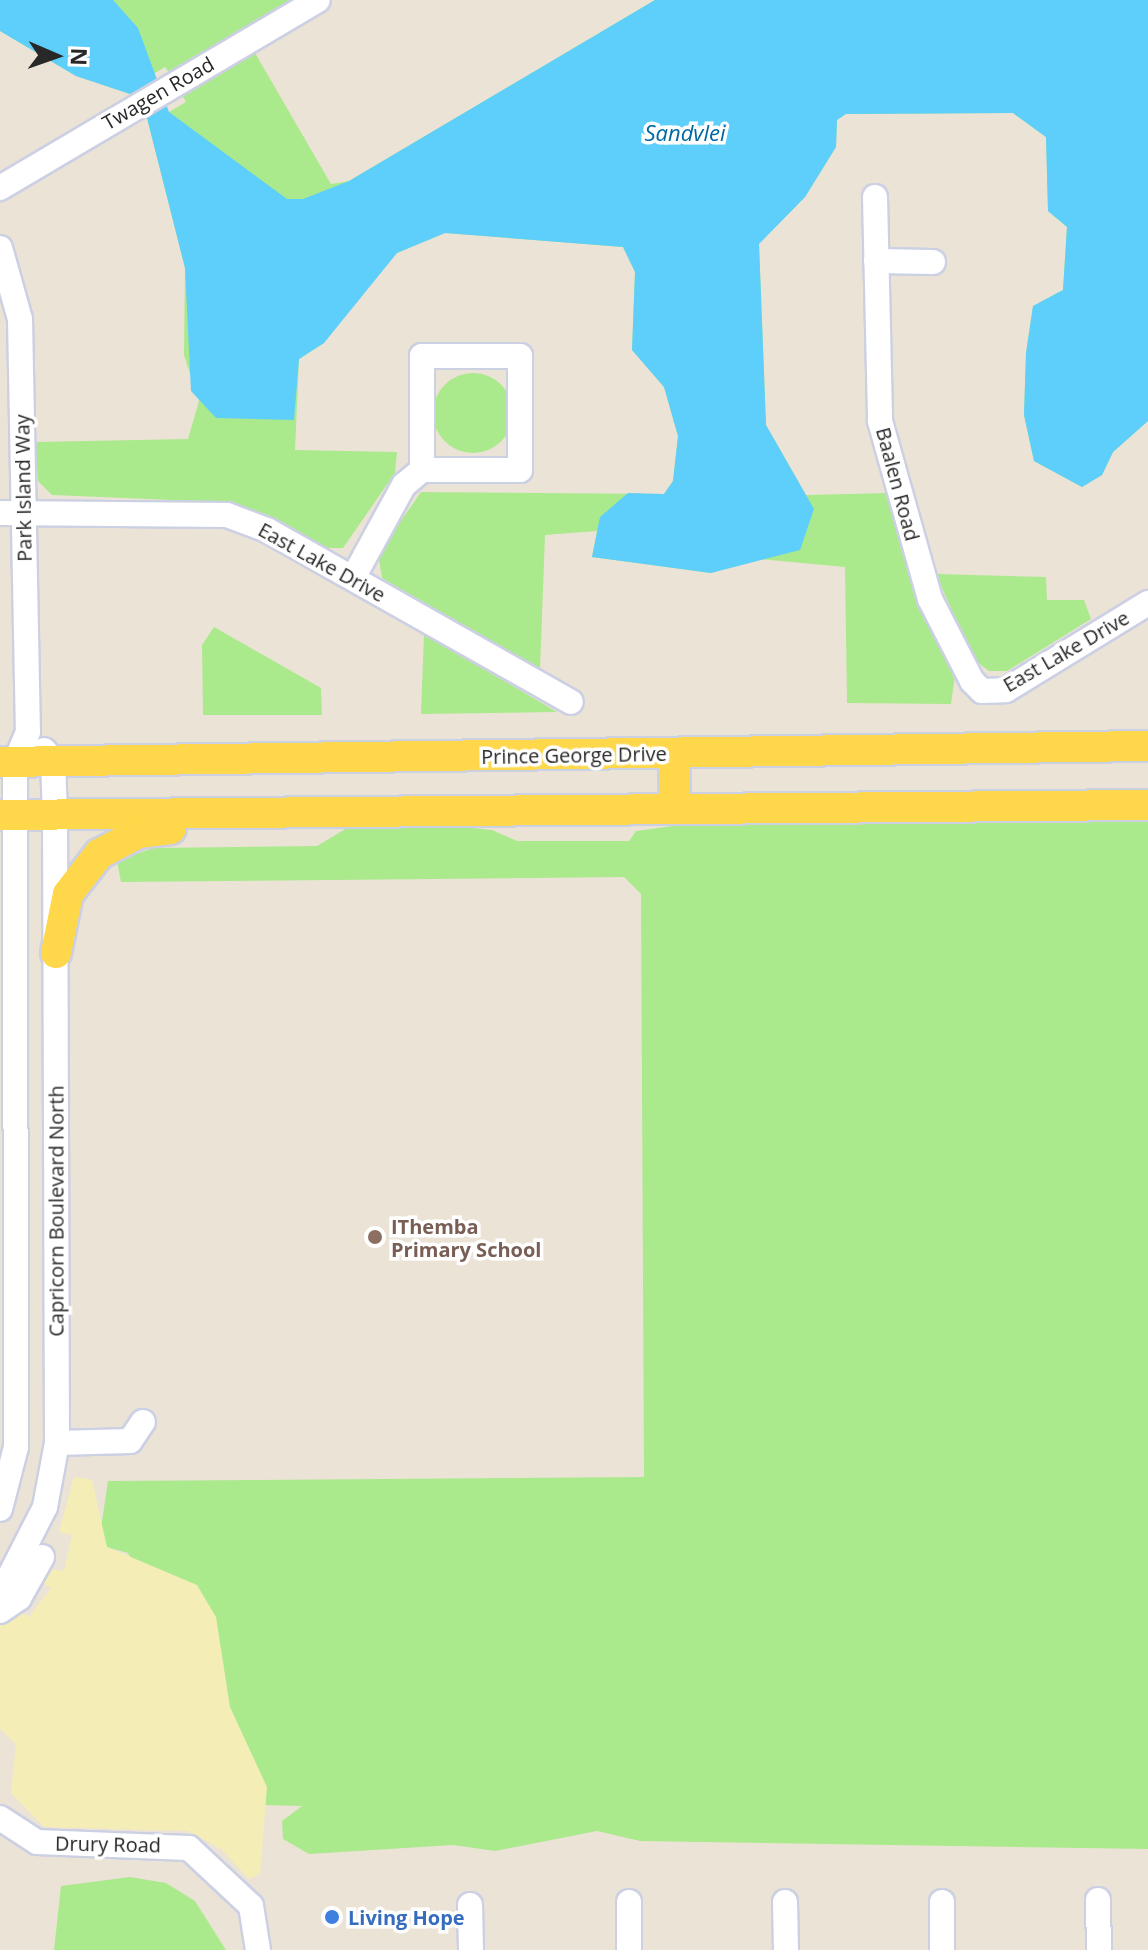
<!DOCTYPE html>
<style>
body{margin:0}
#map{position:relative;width:1148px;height:1950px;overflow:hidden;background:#ece3d7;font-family:"Open Sans",sans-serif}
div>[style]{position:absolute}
.green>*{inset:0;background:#abe98d}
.round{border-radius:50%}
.sand>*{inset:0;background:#f5edb6}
.water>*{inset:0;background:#5ecefa}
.roads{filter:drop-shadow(2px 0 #ccd0e3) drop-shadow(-2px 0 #ccd0e3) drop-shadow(0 2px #ccd0e3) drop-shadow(0 -2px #ccd0e3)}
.minor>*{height:24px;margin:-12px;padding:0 12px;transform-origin:12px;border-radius:12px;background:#fff}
.major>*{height:30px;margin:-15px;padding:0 15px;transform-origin:15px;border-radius:15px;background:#fed74a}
.dots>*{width:22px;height:22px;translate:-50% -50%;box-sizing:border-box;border:4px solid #fff;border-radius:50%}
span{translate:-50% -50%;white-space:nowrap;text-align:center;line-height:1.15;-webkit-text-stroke:7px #fff;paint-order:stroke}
.street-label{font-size:20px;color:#282828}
.education-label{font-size:20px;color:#785e54;font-weight:700}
.left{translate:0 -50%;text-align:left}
.shop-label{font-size:20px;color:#366cbe;font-weight:700}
.water-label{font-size:22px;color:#0068a3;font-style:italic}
.north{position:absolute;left:16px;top:16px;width:80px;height:80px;-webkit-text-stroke:6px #fff;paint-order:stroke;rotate:92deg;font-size:22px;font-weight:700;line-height:32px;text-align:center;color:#282828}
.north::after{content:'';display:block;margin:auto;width:28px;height:36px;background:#282828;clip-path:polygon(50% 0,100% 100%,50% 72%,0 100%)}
</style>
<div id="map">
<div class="green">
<div style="clip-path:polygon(0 0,296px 0,170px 74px,165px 67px,150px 76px,169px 112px,186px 102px,182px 95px,255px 53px,331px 184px,349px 181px,655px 0,1148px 0,1148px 421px,1113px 452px,1102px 475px,1082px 487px,1034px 461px,1024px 415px,1026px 353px,1033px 306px,1063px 290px,1067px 227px,1048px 211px,1046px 137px,1013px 113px,846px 114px,837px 120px,836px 147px,805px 197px,759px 243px,766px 425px,806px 495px,888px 493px,917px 596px,955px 675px,951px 704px,847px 703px,845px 567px,758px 559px,711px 573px,592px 557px,597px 531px,545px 535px,540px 670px,382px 578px,378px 554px,421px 492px,664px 494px,673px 481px,678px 436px,664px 387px,632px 350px,635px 272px,623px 247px,445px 233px,397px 253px,369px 283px,324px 343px,299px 359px,295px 450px,397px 452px,395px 473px,343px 548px,324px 548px,221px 502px,52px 495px,38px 481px,35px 442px,188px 439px,199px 401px,184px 355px,185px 268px,146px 114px,130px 94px,76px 76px,0 31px)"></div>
<div class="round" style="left:433px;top:373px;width:80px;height:80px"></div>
<div style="clip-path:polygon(936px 574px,1046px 577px,1047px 600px,1084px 600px,1091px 619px,1007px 671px,989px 671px,973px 659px)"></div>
<div style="clip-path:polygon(214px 627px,321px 688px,322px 715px,203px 715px,202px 645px)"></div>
<div style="clip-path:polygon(424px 634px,557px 712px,421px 714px)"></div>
<div style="clip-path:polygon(1148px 817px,1148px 1849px,640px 1841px,597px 1831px,495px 1851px,453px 1845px,309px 1854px,283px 1839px,282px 1821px,302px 1806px,260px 1805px,128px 1553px,106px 1547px,101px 1528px,108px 1481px,644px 1477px,641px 894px,624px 877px,121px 882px,117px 861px,153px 848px,317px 846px,352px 825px,433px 824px,492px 830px,517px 841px,629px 841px,636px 831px,717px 820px)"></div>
<div style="clip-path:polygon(130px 1877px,166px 1883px,195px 1901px,226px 1950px,54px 1950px,61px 1886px)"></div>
</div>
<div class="sand">
<div style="clip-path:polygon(74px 1477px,92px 1480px,107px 1547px,197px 1585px,216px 1617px,230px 1707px,267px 1787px,260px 1874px,249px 1879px,221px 1849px,188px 1831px,44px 1827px,11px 1793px,16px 1744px,0 1729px,0 1626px,21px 1611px,29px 1617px,51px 1588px,41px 1582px,48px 1569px,64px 1571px,72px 1535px,59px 1532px)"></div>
</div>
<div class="water">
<div style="clip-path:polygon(0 0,113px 0,138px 28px,169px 112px,287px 199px,303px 199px,349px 181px,655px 0,1148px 0,1148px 421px,1113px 452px,1102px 475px,1082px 487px,1034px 461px,1024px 415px,1026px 353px,1033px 306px,1063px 290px,1067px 227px,1048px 211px,1046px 137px,1013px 113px,846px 114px,837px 120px,836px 147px,805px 197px,759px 244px,766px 425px,814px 509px,800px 550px,711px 573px,592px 557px,600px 517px,628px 493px,664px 494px,673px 481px,678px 436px,664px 387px,632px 350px,635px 272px,623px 247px,445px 233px,397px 253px,324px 343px,299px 359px,294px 420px,216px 418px,191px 391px,185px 268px,146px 114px,130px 94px,76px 76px,0 31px)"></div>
</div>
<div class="roads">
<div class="minor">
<div style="left:0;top:188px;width:369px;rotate:-30.6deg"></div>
<div style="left:875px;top:197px;width:224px;rotate:88.7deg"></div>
<div style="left:880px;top:421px;width:185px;rotate:74.3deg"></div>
<div style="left:930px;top:599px;width:92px;rotate:62.9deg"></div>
<div style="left:972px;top:681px;width:14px;rotate:45deg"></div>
<div style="left:982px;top:691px;width:24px;rotate:-2deg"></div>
<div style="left:1006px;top:690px;width:167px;rotate:-31.5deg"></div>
<div style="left:0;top:248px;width:74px;rotate:74.3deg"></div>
<div style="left:20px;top:319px;width:413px;rotate:88.9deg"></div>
<div style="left:28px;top:732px;width:33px;rotate:113deg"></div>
<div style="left:15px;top:762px;width:685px;rotate:89.92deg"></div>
<div style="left:16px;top:1447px;width:64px;rotate:104.5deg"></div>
<div style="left:876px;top:261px;width:57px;rotate:1deg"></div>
<div style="left:0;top:513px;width:227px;rotate:0.5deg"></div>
<div style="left:227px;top:515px;width:43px;rotate:20.6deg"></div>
<div style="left:267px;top:530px;width:349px;rotate:29.5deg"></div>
<div style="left:353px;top:578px;width:106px;rotate:-61.3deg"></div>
<div style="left:404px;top:485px;width:23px;rotate:-40deg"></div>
<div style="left:422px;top:470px;width:98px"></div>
<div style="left:520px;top:470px;width:114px;rotate:-90deg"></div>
<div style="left:520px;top:356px;width:98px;rotate:180deg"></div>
<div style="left:422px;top:356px;width:114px;rotate:90deg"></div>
<div style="left:57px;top:1443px;width:73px;rotate:-1.6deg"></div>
<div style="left:130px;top:1441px;width:23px;rotate:-56deg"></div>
<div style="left:0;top:1595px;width:99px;rotate:-62.9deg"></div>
<div style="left:45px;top:1507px;width:65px;rotate:-79.4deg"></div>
<div style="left:57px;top:1443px;width:628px;rotate:-90.18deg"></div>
<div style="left:55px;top:815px;width:54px;rotate:-92.1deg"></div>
<div style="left:53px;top:761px;width:14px;rotate:-129deg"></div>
<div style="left:0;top:1611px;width:23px;rotate:-34deg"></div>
<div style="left:19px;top:1598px;width:47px;rotate:-60.7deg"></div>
<div style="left:0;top:1818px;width:44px;rotate:33deg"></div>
<div style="left:37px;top:1842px;width:152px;rotate:2.3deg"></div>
<div style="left:189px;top:1848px;width:85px;rotate:43.1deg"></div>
<div style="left:251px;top:1906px;width:45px;rotate:81deg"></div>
<div style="left:1098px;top:1900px;width:50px;rotate:88.9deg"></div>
<div style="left:629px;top:1902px;width:48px;rotate:90deg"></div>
<div style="left:785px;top:1902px;width:48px;rotate:88.8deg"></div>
<div style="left:942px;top:1902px;width:48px;rotate:90deg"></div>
<div style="left:470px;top:1905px;width:45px;rotate:88.7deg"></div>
</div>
<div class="major">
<div style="left:674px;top:753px;width:56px;rotate:89deg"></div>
<div style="left:0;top:762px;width:1148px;rotate:-0.8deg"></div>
<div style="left:0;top:815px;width:1148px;rotate:-0.5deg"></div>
<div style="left:56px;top:953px;width:60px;rotate:-78.5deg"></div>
<div style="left:68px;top:894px;width:51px;rotate:-52.2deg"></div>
<div style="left:99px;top:854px;width:45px;rotate:-27.7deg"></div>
<div style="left:139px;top:833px;width:32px;rotate:-7deg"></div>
</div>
</div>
<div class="dots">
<div style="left:375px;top:1237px;background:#8d6e63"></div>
<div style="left:332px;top:1917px;background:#3f7fe0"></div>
</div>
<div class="street-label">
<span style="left:158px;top:93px;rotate:-30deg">Twagen Road</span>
<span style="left:898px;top:484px;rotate:75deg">Baalen Road</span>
<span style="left:23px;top:488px;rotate:-91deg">Park Island Way</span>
<span style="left:322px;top:562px;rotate:29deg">East Lake Drive</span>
<span style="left:1066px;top:651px;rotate:-30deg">East Lake Drive</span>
<span style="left:574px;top:755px;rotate:-1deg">Prince George Drive</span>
<span style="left:56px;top:1211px;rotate:-90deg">Capricorn Boulevard North</span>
<span style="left:108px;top:1844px;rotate:1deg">Drury Road</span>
</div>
<div class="education-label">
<span class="left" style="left:391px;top:1238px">IThemba<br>Primary School</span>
</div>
<div class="shop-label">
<span class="left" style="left:348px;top:1917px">Living Hope</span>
</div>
<div class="water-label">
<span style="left:685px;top:133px">Sandvlei</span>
</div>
<div class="north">N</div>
</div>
